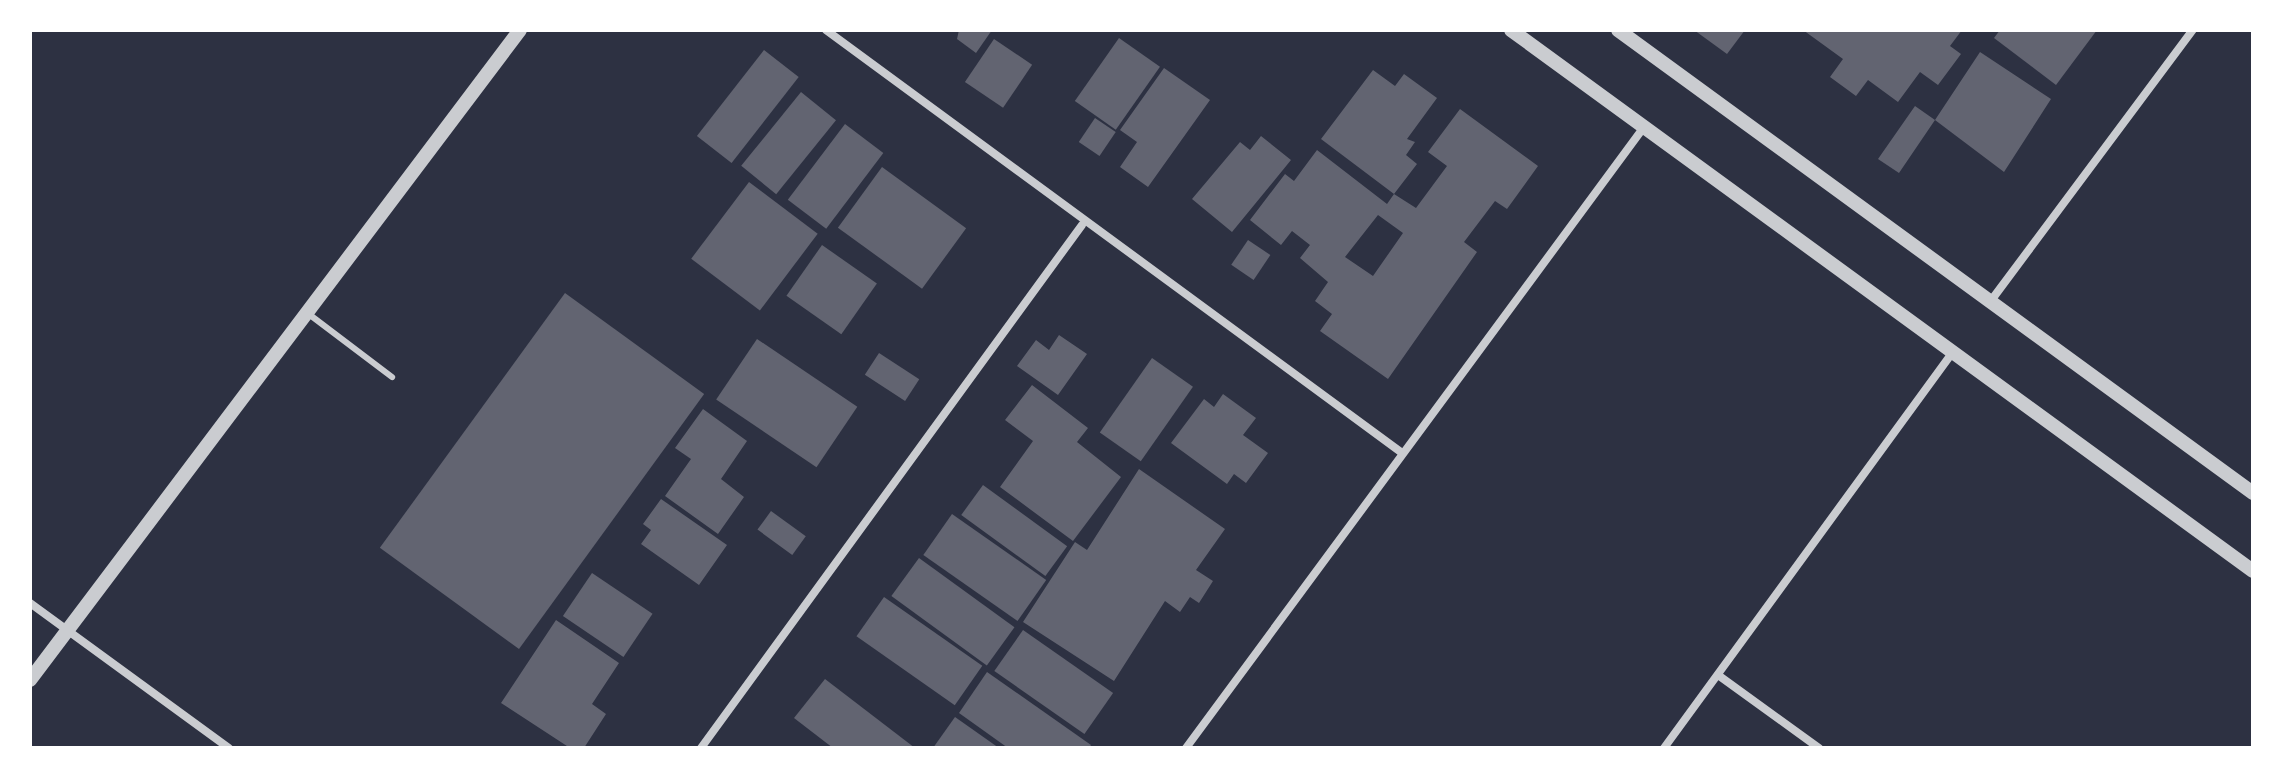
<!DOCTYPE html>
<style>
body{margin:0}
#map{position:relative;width:2283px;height:778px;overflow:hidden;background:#2d3142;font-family:"Space Grotesk",sans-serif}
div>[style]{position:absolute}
.building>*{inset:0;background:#626471;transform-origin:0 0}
.service>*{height:6px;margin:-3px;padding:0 3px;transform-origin:3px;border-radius:3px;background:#caccd0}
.minor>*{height:8px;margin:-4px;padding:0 4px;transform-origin:4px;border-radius:4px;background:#caccd0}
.tertiary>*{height:14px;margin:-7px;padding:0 7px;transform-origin:7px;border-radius:7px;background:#caccd0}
span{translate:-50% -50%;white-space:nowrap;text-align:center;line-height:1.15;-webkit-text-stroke:8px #fff;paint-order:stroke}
.frame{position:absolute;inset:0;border:32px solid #fff;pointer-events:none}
</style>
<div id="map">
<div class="building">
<div style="clip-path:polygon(959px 30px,992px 30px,976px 53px,957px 39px)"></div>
<div style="clip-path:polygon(1694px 30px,1745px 30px,1727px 54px)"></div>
<div style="clip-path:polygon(1803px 30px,1962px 30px,1950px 46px,1961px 54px,1938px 85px,1920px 72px,1898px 102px,1868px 80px,1856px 96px,1830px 77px,1843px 59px)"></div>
<div style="clip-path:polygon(2000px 30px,2097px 30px,2056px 85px,1994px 38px)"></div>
<div style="left:1119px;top:38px;width:50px;height:77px;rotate:35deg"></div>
<div style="left:994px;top:39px;width:46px;height:52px;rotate:34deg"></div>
<div style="left:764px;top:50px;width:44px;height:109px;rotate:38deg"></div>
<div style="clip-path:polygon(1980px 52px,2051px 99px,2004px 172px,1935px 120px,1899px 173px,1878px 159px,1915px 106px,1935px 120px)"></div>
<div style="clip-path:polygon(1164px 68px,1210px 100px,1148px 187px,1120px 167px,1137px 142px,1120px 130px)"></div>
<div style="clip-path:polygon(1373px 70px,1395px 86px,1404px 74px,1437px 98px,1407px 139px,1415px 142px,1406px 155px,1417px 164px,1394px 194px,1321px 139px)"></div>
<div style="left:801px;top:92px;width:45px;height:95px;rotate:39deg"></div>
<div style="clip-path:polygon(evenodd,1460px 109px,1538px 166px,1507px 209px,1495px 201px,1464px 242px,1477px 252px,1388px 379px,1320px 331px,1332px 314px,1315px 301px,1328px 282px,1300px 258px,1310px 245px,1292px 231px,1281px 245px,1250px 220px,1285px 174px,1294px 181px,1317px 150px,1387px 204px,1394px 194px,1416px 208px,1447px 166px,1428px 152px,1460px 109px,1378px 215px,1403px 233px,1373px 276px,1345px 257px,1378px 215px)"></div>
<div style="left:1095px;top:118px;width:25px;height:29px;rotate:34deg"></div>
<div style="left:845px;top:124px;width:48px;height:95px;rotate:37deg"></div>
<div style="clip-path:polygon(1261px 136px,1291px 160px,1232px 232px,1192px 199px,1240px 142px,1250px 150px)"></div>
<div style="left:882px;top:167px;width:104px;height:75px;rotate:36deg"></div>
<div style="left:749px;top:182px;width:86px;height:96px;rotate:37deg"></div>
<div style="left:1248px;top:240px;width:27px;height:30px;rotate:34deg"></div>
<div style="left:822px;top:245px;width:67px;height:62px;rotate:35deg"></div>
<div style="left:565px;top:293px;width:172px;height:315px;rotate:36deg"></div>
<div style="clip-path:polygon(1059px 335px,1087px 354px,1058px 395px,1017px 366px,1036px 340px,1049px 350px)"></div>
<div style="left:757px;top:339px;width:121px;height:73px;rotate:34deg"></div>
<div style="left:879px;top:353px;width:48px;height:26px;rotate:33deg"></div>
<div style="left:1152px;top:358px;width:50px;height:91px;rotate:35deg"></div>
<div style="clip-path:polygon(1032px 385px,1088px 428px,1077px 442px,1121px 477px,1073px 541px,1000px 487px,1033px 441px,1005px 420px)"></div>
<div style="clip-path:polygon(1223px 394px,1256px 418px,1243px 435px,1268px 453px,1246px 483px,1234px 474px,1227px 484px,1171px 443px,1204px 399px,1214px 407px)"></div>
<div style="clip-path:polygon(703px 409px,747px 441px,721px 479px,744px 497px,718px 534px,665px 496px,691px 459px,675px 448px)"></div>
<div style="clip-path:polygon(1139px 469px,1225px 529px,1196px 570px,1213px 581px,1199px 603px,1190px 597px,1180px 612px,1165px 601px,1114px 681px,1023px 622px,1075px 542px,1087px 550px)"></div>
<div style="left:983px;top:485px;width:104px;height:37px;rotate:36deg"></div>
<div style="clip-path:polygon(661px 499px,727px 545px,699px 585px,641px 544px,651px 530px,643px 524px)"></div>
<div style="left:771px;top:511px;width:43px;height:23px;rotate:36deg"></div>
<div style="left:952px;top:514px;width:115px;height:50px;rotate:35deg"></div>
<div style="left:919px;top:558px;width:118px;height:47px;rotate:36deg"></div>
<div style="left:592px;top:573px;width:73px;height:52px;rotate:34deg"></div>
<div style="left:884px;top:597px;width:120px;height:48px;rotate:35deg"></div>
<div style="clip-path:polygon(556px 620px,619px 663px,592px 704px,606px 714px,584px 748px,570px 748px,501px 703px)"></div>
<div style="left:1023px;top:630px;width:110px;height:50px;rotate:35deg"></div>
<div style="clip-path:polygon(987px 672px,1091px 745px,1089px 748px,1008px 748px,959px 713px)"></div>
<div style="clip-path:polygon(825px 679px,915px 748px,833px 748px,794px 718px)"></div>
<div style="clip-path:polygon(955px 717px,999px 748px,933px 748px)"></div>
</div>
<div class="service">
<div style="left:310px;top:315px;width:103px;rotate:37.1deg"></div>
</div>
<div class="minor">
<div style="left:826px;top:30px;width:713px;rotate:36.28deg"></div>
<div style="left:1990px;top:302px;width:339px;rotate:-53.3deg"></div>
<div style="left:30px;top:603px;width:246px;rotate:36.1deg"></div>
<div style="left:1718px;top:675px;width:125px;rotate:35.9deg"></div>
<div style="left:701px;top:748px;width:647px;rotate:-53.93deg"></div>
<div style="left:1186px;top:748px;width:772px;rotate:-53.59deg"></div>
<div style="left:1664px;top:748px;width:491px;rotate:-53.9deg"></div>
</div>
<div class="tertiary">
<div style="left:1511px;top:30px;width:918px;rotate:36.1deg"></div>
<div style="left:1618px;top:30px;width:786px;rotate:36.1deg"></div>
<div style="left:30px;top:680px;width:814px;rotate:-52.99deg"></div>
</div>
<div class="frame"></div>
</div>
